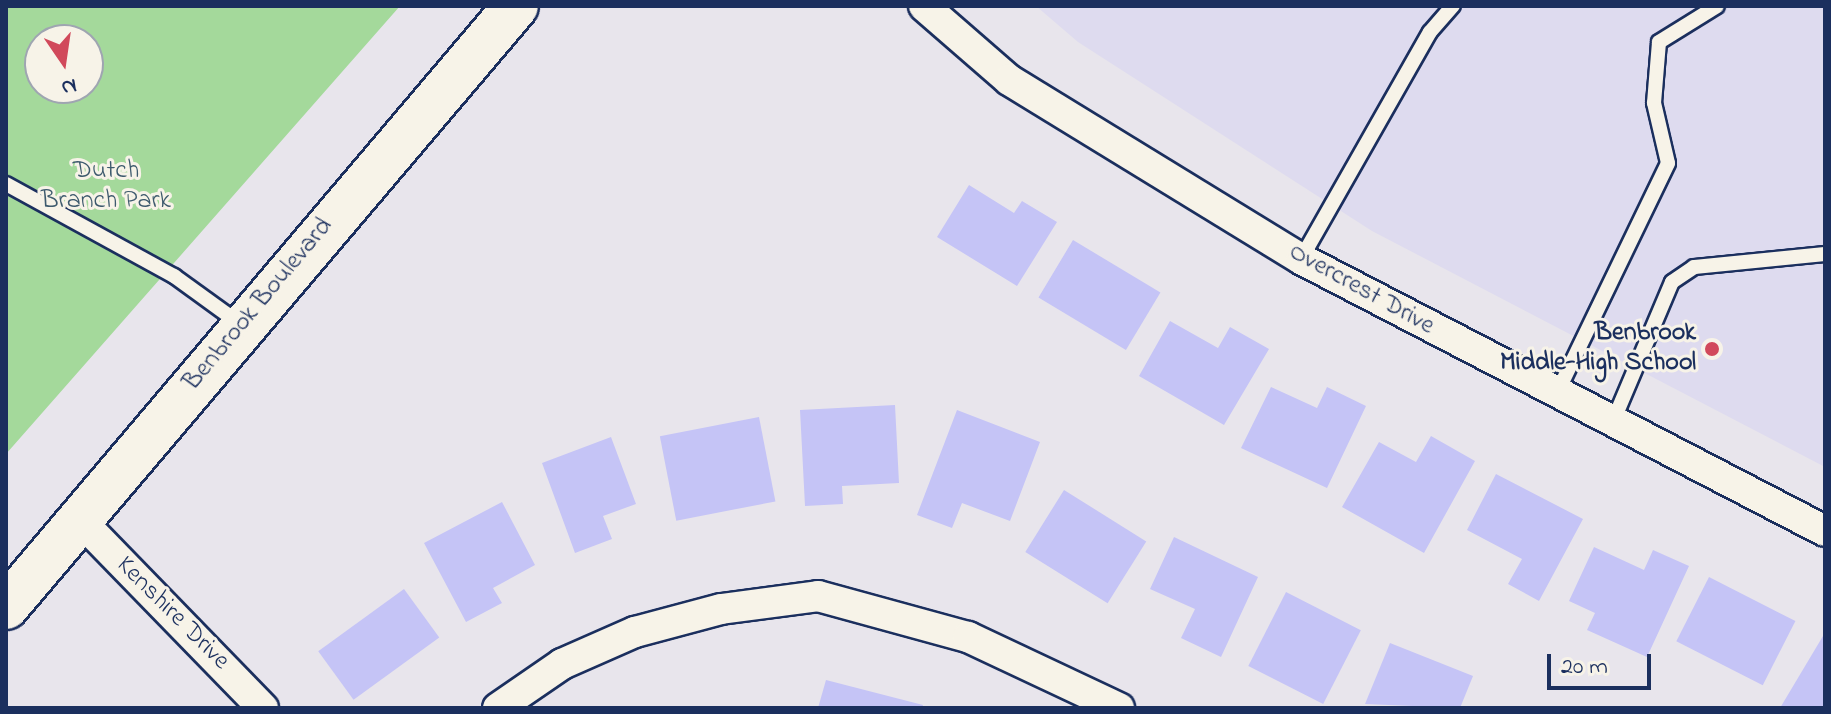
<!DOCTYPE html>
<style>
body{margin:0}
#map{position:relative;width:1831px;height:714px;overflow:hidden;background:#e8e5ec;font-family:"Indie Flower",sans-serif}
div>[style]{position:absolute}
.built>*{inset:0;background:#dedbef}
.green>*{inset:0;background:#a4d99b}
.building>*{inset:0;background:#c5c4f6;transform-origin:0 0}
.roads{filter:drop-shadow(2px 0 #1b2f5e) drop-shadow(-2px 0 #1b2f5e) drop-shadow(0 2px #1b2f5e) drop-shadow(0 -2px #1b2f5e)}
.lane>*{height:14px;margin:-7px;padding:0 7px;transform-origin:7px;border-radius:7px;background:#f7f3e8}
.street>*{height:30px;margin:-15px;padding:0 15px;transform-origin:15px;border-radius:15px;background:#f7f3e8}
.highway>*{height:44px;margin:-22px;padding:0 22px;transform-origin:22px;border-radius:22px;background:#f7f3e8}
.dots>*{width:22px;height:22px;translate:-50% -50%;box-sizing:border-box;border:4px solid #f7f3e8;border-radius:50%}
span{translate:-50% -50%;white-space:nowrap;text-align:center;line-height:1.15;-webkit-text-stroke:6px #f7f3e8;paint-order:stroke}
.park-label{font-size:26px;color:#3d5a6d}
.street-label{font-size:26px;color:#1b2f5e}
.poi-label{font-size:26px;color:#1b2f5e;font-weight:700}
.right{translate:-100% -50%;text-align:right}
.frame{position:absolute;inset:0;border:8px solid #1b2f5e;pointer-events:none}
.north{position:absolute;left:24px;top:24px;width:80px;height:80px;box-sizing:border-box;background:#f7f3e8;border:2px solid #9fa5b1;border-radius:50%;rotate:167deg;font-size:22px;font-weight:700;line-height:32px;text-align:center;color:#1b2f5e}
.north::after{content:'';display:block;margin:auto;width:28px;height:36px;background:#d1495b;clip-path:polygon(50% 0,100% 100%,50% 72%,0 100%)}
.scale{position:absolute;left:1547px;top:654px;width:104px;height:36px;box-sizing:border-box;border:4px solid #1b2f5e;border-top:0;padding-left:10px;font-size:24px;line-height:28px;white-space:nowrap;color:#1b2f5e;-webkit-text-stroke:6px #f7f3e8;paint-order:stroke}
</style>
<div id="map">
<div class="built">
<div style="clip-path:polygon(1036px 6px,1825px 6px,1825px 467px,1372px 231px,1078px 42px)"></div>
</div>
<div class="green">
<div style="clip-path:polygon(evenodd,6px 6px,400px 6px,6px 454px,6px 6px,40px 40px,88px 40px,88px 88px,40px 88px,40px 40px)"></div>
</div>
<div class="building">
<div style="clip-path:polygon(969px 185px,1014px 213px,1022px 201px,1057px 222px,1017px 286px,937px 237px)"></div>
<div style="left:1073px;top:240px;width:102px;height:67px;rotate:31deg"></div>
<div style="clip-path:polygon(1170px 321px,1218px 348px,1230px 327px,1269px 349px,1224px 425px,1139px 376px)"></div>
<div style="clip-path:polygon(1271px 387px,1317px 408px,1327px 387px,1366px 406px,1327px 488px,1241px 448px)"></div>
<div style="clip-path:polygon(895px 405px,899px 483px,842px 486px,843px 504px,805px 506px,800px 410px)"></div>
<div style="clip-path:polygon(957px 410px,1040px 442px,1010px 521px,962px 503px,952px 528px,917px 515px)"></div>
<div style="left:759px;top:417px;width:86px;height:101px;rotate:79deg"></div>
<div style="clip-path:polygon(1431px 436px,1475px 461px,1424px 553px,1342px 507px,1379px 442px,1416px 462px)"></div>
<div style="clip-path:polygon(611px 437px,636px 504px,603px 516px,612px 539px,575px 553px,542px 463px)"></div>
<div style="clip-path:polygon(1496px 474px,1583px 519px,1539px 601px,1508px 584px,1522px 559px,1467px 530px)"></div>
<div style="left:1064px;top:490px;width:97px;height:73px;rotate:32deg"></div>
<div style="clip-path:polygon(502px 502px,535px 565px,493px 588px,502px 603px,466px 622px,424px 543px)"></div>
<div style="clip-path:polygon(1174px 537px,1258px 577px,1221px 657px,1181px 638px,1195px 609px,1150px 589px)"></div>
<div style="clip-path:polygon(1594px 547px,1644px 570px,1653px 550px,1689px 566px,1647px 657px,1587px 630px,1595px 613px,1569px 601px)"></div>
<div style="left:1709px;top:577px;width:97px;height:72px;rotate:27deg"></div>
<div style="left:404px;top:589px;width:60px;height:106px;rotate:54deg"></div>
<div style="left:1286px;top:592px;width:84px;height:83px;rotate:27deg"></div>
<div style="clip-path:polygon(1823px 636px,1825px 708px,1780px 708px)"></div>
<div style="clip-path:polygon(1390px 643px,1473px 676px,1460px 708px,1365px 704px)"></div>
<div style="clip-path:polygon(826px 680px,923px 705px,922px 708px,818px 708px)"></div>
</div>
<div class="roads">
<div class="lane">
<div style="left:6px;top:184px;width:192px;rotate:28.7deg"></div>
<div style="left:174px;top:276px;width:80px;rotate:35.9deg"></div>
<div style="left:1301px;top:259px;width:261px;rotate:-60.4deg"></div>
<div style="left:1430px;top:32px;width:35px;rotate:-49deg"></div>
<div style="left:1557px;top:393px;width:255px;rotate:-64.2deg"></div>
<div style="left:1668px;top:163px;width:62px;rotate:-103.1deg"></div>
<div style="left:1654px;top:103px;width:61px;rotate:-85.3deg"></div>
<div style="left:1659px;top:42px;width:68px;rotate:-31.8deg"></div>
<div style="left:1612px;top:424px;width:154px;rotate:-67.1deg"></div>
<div style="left:1672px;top:282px;width:27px;rotate:-34deg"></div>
<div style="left:1694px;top:267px;width:132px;rotate:-5.7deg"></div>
</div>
<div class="street">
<div style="left:924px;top:6px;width:113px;rotate:41deg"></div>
<div style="left:1009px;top:80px;width:342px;rotate:31.5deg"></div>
<div style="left:1301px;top:259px;width:590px;rotate:27.43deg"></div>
<div style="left:81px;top:521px;width:261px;rotate:45.8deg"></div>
<div style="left:498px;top:708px;width:78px;rotate:-34.5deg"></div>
<div style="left:562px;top:664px;width:80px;rotate:-23.7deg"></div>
<div style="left:635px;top:632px;width:89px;rotate:-15deg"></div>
<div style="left:721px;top:609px;width:98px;rotate:-7.6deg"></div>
<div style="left:818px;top:596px;width:156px;rotate:15.3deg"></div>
<div style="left:968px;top:637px;width:167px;rotate:25.2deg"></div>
</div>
<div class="highway">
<div style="left:6px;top:607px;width:788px;rotate:-49.68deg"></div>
</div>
</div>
<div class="dots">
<div style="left:1712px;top:349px;background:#d1495b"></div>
</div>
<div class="park-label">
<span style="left:106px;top:187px">Dutch<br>Branch Park</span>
</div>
<div class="street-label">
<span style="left:1361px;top:290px;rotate:29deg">Overcrest Drive</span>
<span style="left:259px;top:305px;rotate:-50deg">Benbrook Boulevard</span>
<span style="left:172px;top:614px;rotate:45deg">Kenshire Drive</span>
</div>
<div class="poi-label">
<span class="right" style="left:1696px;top:349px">Benbrook<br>Middle-High School</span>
</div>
<div class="frame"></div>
<div class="north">N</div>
<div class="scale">20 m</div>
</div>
